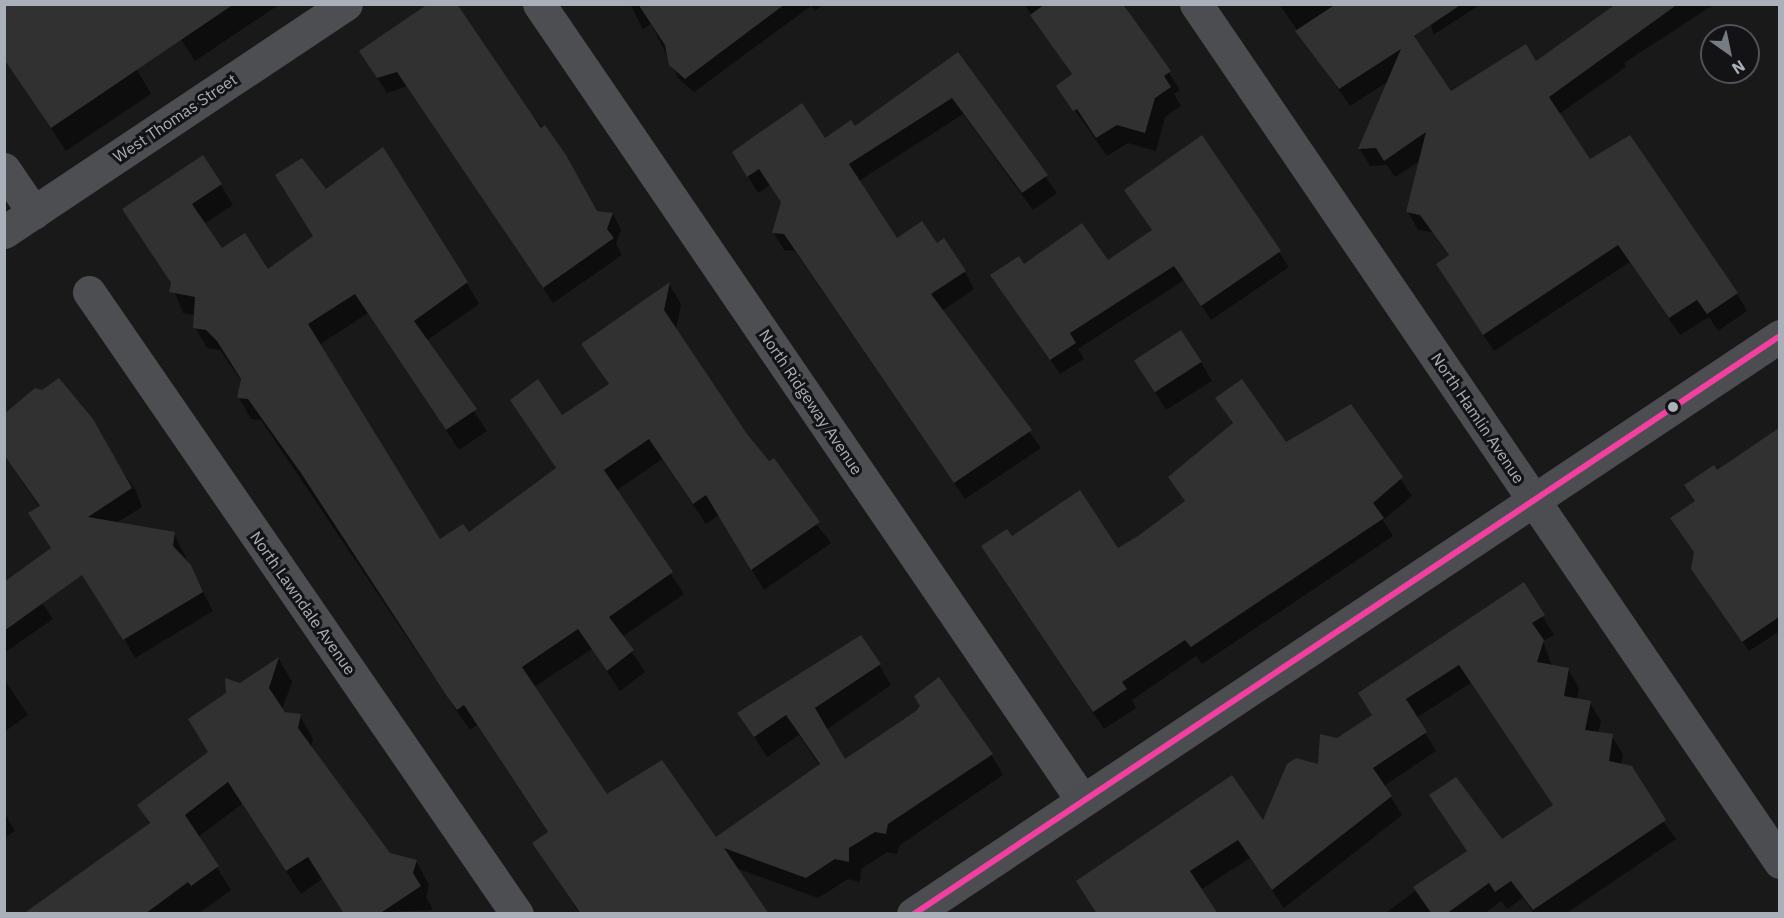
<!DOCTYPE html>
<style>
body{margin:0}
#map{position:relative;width:1784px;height:918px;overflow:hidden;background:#191919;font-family:"IBM Plex Sans",sans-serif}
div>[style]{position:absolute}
.shadow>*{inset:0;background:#0007}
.building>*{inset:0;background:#313131;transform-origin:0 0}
.street>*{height:33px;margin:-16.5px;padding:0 16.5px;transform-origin:16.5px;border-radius:16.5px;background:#4d4e52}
.secondary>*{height:33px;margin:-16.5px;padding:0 16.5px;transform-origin:16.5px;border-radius:16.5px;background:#4c4d50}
.bus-1>*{height:6px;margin:-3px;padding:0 3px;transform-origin:3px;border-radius:3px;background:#f240a1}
.dots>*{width:16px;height:16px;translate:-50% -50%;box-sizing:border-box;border:3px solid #131315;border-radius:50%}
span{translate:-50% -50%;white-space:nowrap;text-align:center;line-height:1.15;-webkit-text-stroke:6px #131315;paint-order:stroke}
.street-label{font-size:16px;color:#aab0ba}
.frame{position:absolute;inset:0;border:6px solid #aab0ba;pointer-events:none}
.north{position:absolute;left:1700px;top:24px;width:60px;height:60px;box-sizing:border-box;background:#131315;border:2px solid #4f5257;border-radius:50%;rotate:147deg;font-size:16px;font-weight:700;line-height:24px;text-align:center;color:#aab0ba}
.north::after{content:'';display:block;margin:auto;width:21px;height:27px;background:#777b82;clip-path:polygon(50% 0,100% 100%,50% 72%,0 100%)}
</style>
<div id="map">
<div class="shadow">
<div style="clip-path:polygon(158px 4px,280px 4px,195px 61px)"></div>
<div style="clip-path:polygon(630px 4px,824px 4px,815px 11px,811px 6px,694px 92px,679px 79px,651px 24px,643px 29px)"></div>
<div style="clip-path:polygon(1024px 4px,1124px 4px,1180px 90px,1174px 94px,1181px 106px,1165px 117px,1156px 151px,1128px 143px,1107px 156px,1058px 86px,1073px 76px)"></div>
<div style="clip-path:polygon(1279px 4px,1387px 4px,1451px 93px,1535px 63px,1618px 4px,1715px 4px,1624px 63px,1626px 67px,1559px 114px,1589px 161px,1737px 294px,1747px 311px,1718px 331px,1709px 317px,1680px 335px,1630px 262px,1494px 351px,1448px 282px,1450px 257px,1432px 232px,1418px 230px,1408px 212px,1421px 160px,1395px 177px,1387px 165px,1370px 166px,1360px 149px,1389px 81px,1350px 106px)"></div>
<div style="clip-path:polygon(1428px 4px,1481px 4px,1433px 35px)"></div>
<div style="clip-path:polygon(958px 54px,1057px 193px,1033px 210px,963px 114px,859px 181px,897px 240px,937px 245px,965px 272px,974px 289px,942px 311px,1041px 448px,965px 499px,795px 251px,784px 250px,774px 233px,783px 204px,770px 185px,758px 193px,744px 170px,855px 128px)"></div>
<div style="clip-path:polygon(10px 65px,137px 70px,151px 94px,66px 151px)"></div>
<div style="clip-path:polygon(493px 65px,564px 155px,596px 212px,613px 214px,621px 230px,616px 244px,622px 255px,553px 303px,407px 86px,387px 93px,370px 67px)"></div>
<div style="clip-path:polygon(1202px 137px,1289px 267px,1211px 320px,1184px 280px,1078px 349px,1084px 359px,1060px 374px,992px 275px,1024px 266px,1108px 262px,1153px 232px,1126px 190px)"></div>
<div style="clip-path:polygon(221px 185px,233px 205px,204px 224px,221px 250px,267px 271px,314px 237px,325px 191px,467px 283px,479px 304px,426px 341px,487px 431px,459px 450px,368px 313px,319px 345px,440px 541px,468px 534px,557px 470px,512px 400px,562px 418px,609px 385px,583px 344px,669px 284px,681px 304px,676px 330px,746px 434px,831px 543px,764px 590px,719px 515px,706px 524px,662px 459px,616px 491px,684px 594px,622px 637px,645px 672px,620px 691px,592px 649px,534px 687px,607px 796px,716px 839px,820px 766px,799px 735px,767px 757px,739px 713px,879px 665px,891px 685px,826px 730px,845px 761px,991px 754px,1003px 775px,900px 845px,897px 854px,887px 852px,861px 869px,860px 882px,848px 879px,818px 898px,736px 868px,766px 914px,580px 914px,534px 844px,549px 834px,477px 725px,470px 730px,460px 716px,261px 420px,251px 419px,239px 398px,242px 382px,220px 350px,207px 348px,195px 327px,195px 315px,183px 313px,172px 285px,124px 210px)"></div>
<div style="clip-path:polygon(1201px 362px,1212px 381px,1166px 410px,1147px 379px)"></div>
<div style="clip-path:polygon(58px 380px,135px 489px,142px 507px,116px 523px,174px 534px,213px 611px,135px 658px,97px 591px,4px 455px,4px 414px,35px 389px,42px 391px)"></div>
<div style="clip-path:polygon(1217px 398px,1286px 444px,1350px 406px,1412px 496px,1383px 520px,1393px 536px,1202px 664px,1196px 656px,1132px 700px,1136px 708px,1104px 729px,993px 564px,1012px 538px,1118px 550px,1186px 503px,1170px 477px,1233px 424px)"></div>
<div style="clip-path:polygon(1780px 430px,1780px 631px,1749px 651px,1699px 579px,1696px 502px,1717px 472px)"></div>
<div style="clip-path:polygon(21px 572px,53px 619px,4px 653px,4px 584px)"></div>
<div style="clip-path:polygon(1523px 585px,1554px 635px,1543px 641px,1552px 666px,1568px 669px,1579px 688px,1577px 700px,1590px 703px,1601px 721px,1598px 734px,1612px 736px,1623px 754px,1621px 765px,1676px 839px,1565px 914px,1534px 914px,1523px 898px,1507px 909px,1501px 901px,1484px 914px,1384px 914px,1468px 852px,1431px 796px,1501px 841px,1554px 806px,1471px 683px,1416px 718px,1436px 751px,1384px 786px,1402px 815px,1284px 908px,1250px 858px,1200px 890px,1097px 914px,1264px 823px,1320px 766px,1337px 739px,1373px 716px)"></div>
<div style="clip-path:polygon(279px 659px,292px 682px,282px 710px,300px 716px,313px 739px,311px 748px,389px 854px,416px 861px,429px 885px,426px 897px,433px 910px,344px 914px,322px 879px,301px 894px,242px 804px,198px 837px,231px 890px,198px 914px,24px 914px,150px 825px,139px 805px,209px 753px,240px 684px)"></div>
<div style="clip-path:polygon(4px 679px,28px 715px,4px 732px)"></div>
<div style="clip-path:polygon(4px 813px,15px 831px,4px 838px)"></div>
</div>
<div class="building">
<div style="clip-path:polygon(4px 4px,234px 4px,51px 128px,4px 59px)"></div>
<div style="clip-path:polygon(428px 4px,457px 4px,541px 128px,545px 125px,566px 155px,597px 211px,613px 213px,607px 229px,614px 238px,543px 288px,397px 72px,377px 78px,359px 51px)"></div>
<div style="clip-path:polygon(638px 4px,785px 4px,685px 79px,669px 65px,665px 45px)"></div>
<div style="clip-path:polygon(1045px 4px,1123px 4px,1171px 71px,1164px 76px,1171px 87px,1155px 98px,1145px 133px,1117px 125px,1096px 138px,1077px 109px,1073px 111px,1056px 86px,1072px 74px,1030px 15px)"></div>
<div style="clip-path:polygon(1336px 4px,1462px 4px,1414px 36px,1451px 91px,1526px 44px,1536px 61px,1616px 4px,1678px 4px,1549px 97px,1590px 159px,1630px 135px,1738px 293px,1707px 314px,1697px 300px,1669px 318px,1618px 245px,1483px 335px,1436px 264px,1449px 255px,1420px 215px,1406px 212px,1426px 132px,1384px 161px,1376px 148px,1358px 149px,1401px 49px,1339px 89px,1295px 31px)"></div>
<div style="clip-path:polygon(958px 52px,1048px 175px,1022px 193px,952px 98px,849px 164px,897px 238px,922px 221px,937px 243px,944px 238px,966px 271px,931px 294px,1032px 430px,954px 483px,784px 234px,772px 233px,781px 202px,759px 169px,747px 177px,732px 152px,802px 103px,825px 138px,851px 120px,855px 126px)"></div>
<div style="clip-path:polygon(1202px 135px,1281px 251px,1201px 306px,1174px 266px,1070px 333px,1076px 343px,1050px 360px,990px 275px,1019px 256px,1024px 264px,1082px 223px,1108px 260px,1152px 230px,1124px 190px)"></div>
<div style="clip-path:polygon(383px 147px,468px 282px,414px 321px,477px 409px,446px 430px,355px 294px,308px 324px,440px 539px,463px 524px,469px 532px,556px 468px,510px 400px,538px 379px,562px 415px,609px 384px,581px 344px,670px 282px,664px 310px,747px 434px,769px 461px,774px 458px,820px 522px,751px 570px,706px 495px,693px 504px,649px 439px,604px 470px,673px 572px,609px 617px,634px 650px,607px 671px,578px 629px,522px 667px,607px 794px,662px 760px,716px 837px,820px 764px,786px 715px,754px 737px,737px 713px,861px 635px,881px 664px,815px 708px,845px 759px,916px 711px,920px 706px,914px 696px,939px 677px,993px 754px,888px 824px,886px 834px,875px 832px,849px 848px,849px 862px,835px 859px,806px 878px,724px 848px,769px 914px,581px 914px,532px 843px,548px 832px,464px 705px,457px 710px,446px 695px,301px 473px,248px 399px,237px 398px,241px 379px,217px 341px,206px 330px,193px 328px,195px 297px,169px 292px,171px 283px,122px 209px,203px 155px,222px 184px,192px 204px,222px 248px,245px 233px,268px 269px,313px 236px,275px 175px,302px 158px,326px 189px)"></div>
<div style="left:1181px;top:330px;width:38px;height:56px;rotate:57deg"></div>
<div style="clip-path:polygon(59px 378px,93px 419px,132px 488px,88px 517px,175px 532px,173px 546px,191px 565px,203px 592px,123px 640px,82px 575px,4px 631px,4px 582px,51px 548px,28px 513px,40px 506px,4px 455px,4px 414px,35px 388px,42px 390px)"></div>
<div style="clip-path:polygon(1242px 379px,1286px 442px,1351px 404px,1403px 477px,1373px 503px,1384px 518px,1191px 647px,1185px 640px,1122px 682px,1127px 689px,1093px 712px,981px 546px,1007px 529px,1012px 536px,1080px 490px,1118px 548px,1138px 536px,1185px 501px,1168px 477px,1233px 423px,1215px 398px)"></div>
<div style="clip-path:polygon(1779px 428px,1779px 617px,1742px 642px,1691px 569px,1694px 552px,1670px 518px,1695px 501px,1684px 485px,1714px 465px,1717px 470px)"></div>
<div style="clip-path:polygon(1524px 582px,1545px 615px,1532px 623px,1544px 640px,1537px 662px,1569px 668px,1564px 696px,1591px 701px,1585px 730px,1613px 734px,1609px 761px,1632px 766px,1666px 820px,1533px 910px,1511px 881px,1495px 892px,1489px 883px,1446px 914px,1432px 914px,1413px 887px,1467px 851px,1429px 795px,1456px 777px,1502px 839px,1553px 805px,1459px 665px,1406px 699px,1427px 732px,1373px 768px,1392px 796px,1272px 890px,1238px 840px,1190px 871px,1218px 914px,1097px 914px,1076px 881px,1232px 775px,1263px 820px,1287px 764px,1296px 758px,1318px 764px,1320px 734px,1337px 738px,1372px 715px,1358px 693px)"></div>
<div style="clip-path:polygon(279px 657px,269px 688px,285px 712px,301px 714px,298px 728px,390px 853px,417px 860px,413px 873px,421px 886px,379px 914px,344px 914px,308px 857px,286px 871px,228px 782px,185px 815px,219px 866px,191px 886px,188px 882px,145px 914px,23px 914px,150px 823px,137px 805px,208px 752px,188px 719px,226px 693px,225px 678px,240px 683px)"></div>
</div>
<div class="street">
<div style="left:539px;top:4px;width:964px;rotate:55.7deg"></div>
<div style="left:4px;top:169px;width:53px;rotate:55.7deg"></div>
<div style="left:4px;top:232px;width:411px;rotate:-33.7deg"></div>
<div style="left:89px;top:292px;width:755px;rotate:55.47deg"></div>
</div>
<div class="secondary">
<div style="left:1196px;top:4px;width:1038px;rotate:55.76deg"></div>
<div style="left:913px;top:914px;width:1042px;rotate:-33.69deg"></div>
</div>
<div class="bus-1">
<div style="left:914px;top:914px;width:1041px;rotate:-33.72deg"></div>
</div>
<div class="dots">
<div style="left:1673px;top:407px;background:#aab0ba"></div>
</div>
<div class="street-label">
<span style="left:175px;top:118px;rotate:-34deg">West Thomas Street</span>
<span style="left:811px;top:402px;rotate:56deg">North Ridgeway Avenue</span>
<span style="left:1478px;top:418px;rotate:56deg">North Hamlin Avenue</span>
<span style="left:303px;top:603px;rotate:55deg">North Lawndale Avenue</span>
</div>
<div class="frame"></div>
<div class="north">N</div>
</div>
